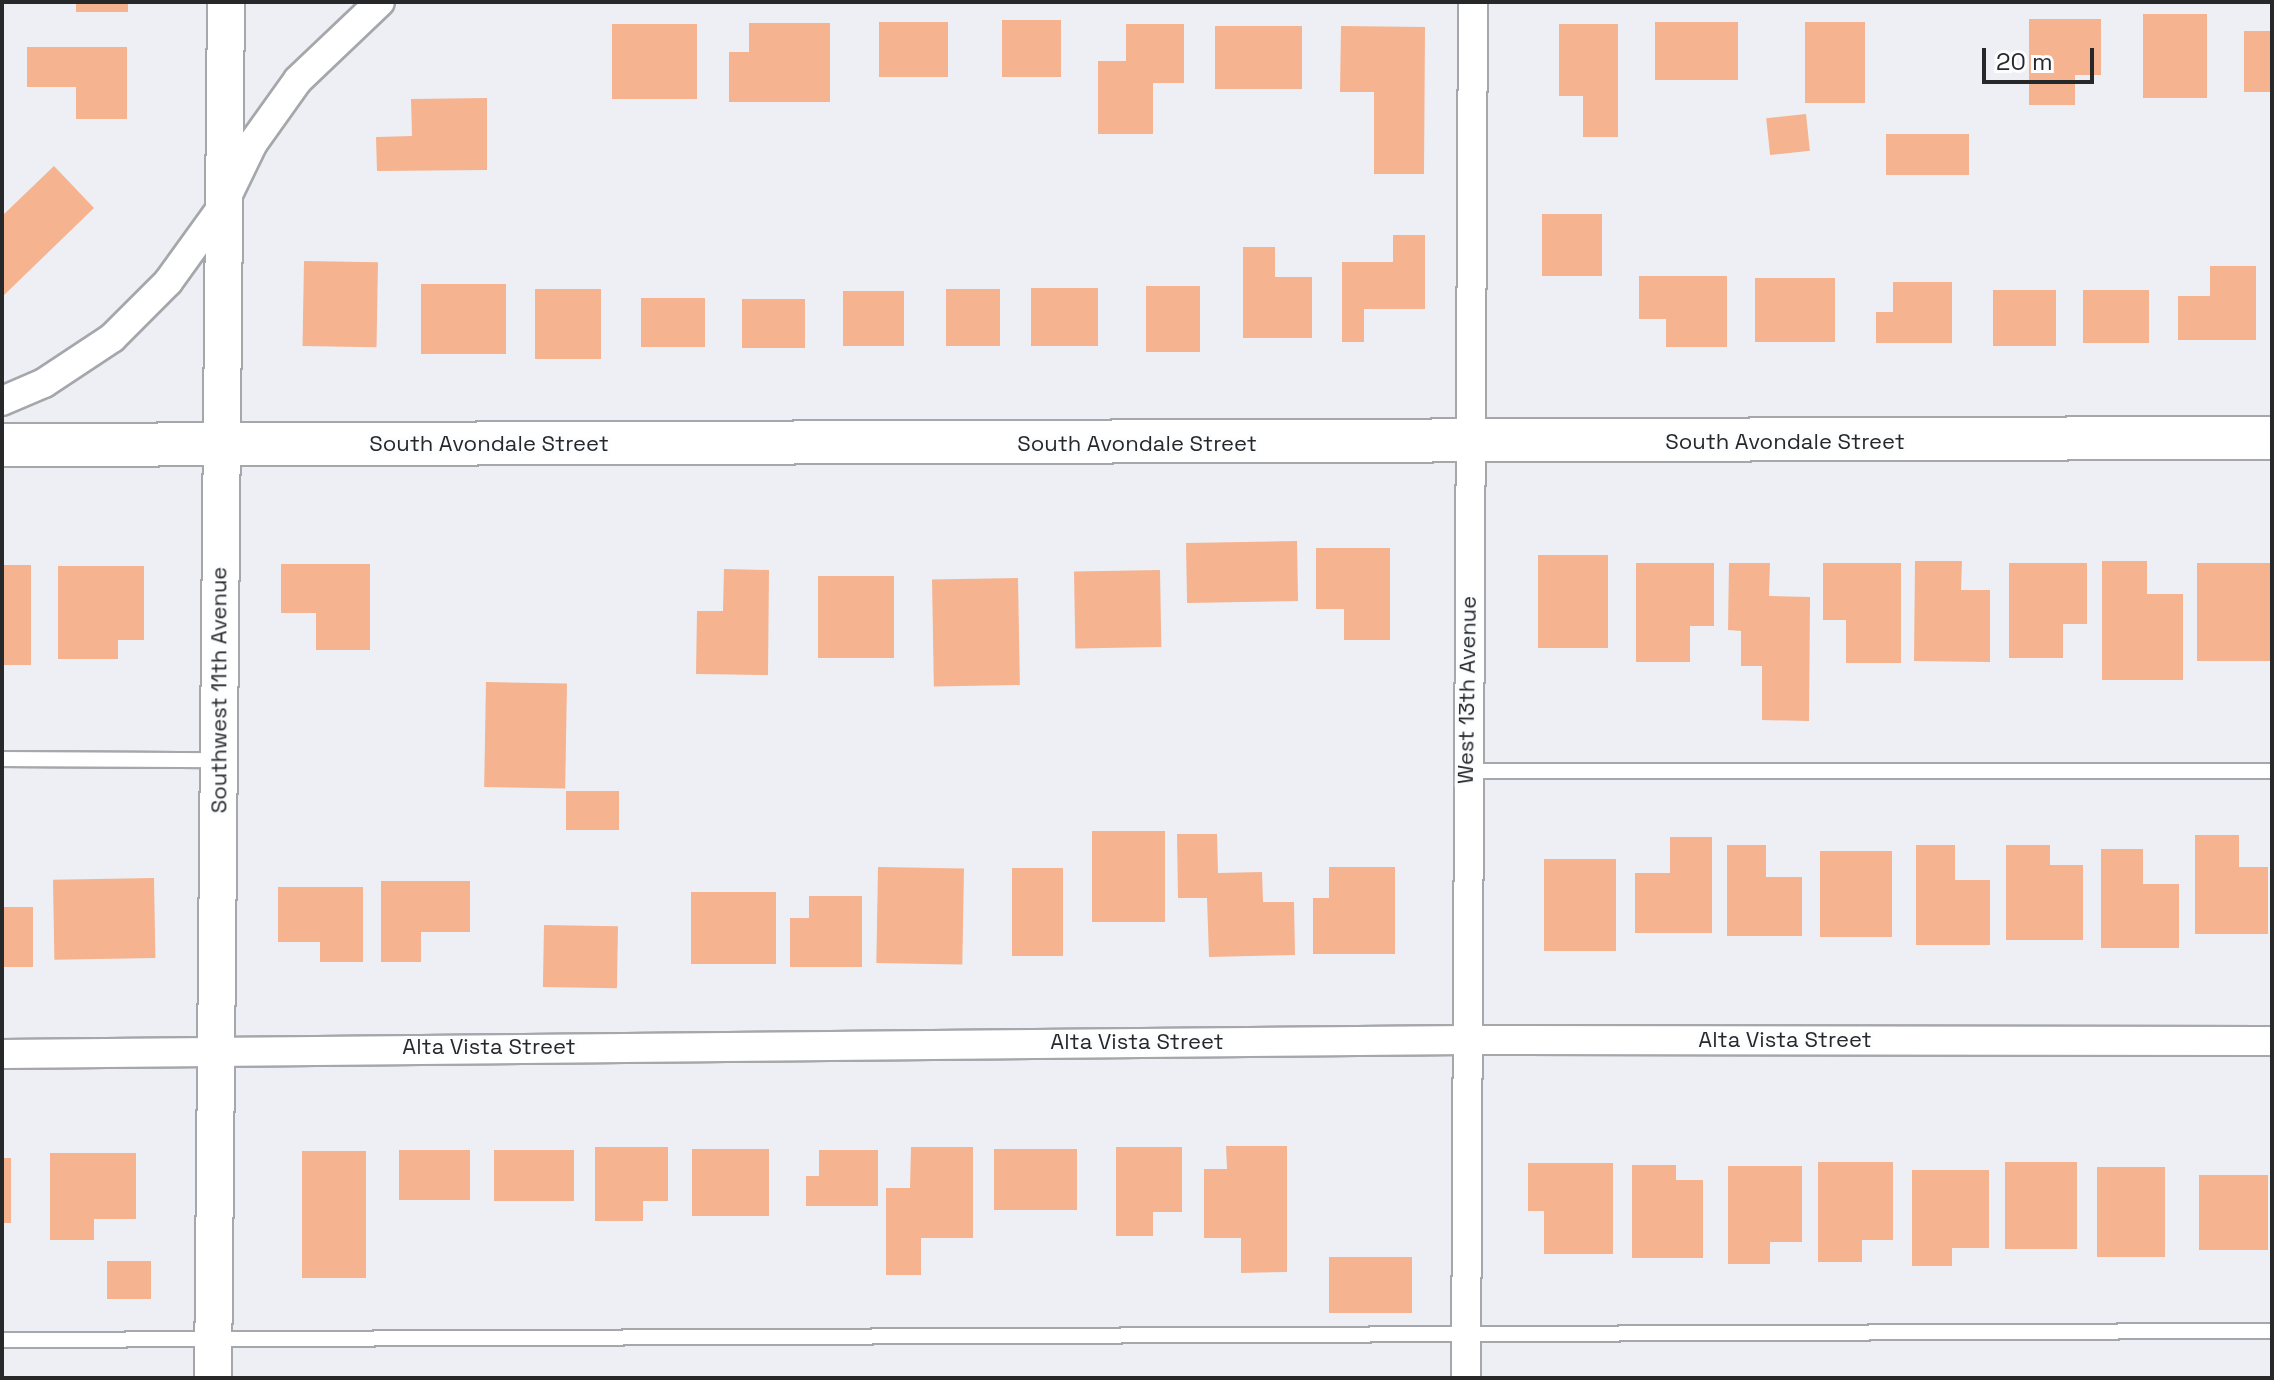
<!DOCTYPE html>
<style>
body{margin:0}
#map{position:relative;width:2274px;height:1380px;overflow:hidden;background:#edeff4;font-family:"Space Grotesk",sans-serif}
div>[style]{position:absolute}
.building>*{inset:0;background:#f6b38f;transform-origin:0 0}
.roads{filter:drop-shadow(2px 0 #a5a7ab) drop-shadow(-2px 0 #a5a7ab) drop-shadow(0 2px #a5a7ab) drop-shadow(0 -2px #a5a7ab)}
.service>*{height:14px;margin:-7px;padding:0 7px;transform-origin:7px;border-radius:7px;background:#fff}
.minor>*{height:28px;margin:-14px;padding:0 14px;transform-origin:14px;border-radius:14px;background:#fff}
.tertiary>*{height:36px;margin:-18px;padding:0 18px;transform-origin:18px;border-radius:18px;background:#fff}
.secondary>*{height:42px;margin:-21px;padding:0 21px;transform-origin:21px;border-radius:21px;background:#fff}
span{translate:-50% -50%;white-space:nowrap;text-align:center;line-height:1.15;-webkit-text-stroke:6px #fcfdff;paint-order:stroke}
.street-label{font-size:22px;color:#272829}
.frame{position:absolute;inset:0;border:4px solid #272829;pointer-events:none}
.scale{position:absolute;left:1982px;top:48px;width:112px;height:36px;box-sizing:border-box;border:4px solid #272829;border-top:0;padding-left:10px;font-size:24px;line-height:28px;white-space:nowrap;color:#272829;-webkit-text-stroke:6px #fcfdff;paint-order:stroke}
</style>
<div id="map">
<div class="building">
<div style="left:76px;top:2px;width:52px;height:10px"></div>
<div style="left:2143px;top:14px;width:64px;height:84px"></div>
<div style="clip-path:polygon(2029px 19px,2101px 19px,2101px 75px,2075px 75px,2075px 105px,2029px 105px)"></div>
<div style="left:1002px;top:20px;width:59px;height:57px"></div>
<div style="left:879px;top:22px;width:69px;height:55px"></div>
<div style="left:1655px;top:22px;width:83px;height:58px"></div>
<div style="left:1805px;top:22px;width:60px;height:81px"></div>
<div style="clip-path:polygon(749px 23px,830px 23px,830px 102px,729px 102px,729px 52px,749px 52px)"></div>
<div style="left:612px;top:24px;width:85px;height:75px"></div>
<div style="clip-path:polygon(1126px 24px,1184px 24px,1184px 83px,1153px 83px,1153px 134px,1098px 134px,1098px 61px,1126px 61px)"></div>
<div style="clip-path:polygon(1559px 24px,1618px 24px,1618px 137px,1583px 137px,1583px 96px,1559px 96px)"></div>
<div style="left:1215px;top:26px;width:87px;height:63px"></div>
<div style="clip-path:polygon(1341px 26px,1425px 27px,1424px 174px,1374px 174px,1374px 92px,1340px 92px)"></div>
<div style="left:2244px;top:31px;width:28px;height:61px"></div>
<div style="clip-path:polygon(27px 47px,127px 47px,127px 119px,76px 119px,76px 87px,27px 87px)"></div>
<div style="clip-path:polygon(487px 98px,487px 170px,377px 171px,376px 137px,412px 136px,411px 99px)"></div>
<div style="left:1806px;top:114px;width:37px;height:40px;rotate:84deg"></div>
<div style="left:1886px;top:134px;width:83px;height:41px"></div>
<div style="clip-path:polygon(54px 166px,94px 208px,2px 297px,2px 216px)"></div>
<div style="left:1542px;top:214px;width:60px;height:62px"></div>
<div style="clip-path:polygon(1393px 235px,1425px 235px,1425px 309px,1364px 309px,1364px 342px,1342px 342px,1342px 262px,1393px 262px)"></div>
<div style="clip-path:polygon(1243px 247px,1275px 247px,1275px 277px,1312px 277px,1312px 338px,1243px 338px)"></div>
<div style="left:304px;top:261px;width:74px;height:85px;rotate:1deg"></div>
<div style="clip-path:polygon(2210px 266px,2256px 266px,2256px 340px,2178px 340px,2178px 296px,2210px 296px)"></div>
<div style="clip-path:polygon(1639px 276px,1727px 276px,1727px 347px,1666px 347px,1666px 319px,1639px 319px)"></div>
<div style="left:1755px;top:278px;width:80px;height:64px"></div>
<div style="clip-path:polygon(1893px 282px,1952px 282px,1952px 343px,1876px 343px,1876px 312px,1893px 312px)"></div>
<div style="left:421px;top:284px;width:85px;height:70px"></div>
<div style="left:1146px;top:286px;width:54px;height:66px"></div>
<div style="left:1031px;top:288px;width:67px;height:58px"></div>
<div style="left:535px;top:289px;width:66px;height:70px"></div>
<div style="left:946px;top:289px;width:54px;height:57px"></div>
<div style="left:1993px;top:290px;width:63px;height:56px"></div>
<div style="left:2083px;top:290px;width:66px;height:53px"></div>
<div style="left:843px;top:291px;width:61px;height:55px"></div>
<div style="left:641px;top:298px;width:64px;height:49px"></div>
<div style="left:742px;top:299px;width:63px;height:49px"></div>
<div style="left:1297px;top:541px;width:60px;height:111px;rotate:89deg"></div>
<div style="clip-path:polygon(1316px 548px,1390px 548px,1390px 640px,1344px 640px,1344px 609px,1316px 609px)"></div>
<div style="left:1538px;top:555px;width:70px;height:93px"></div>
<div style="clip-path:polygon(1915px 561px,1962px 561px,1961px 590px,1990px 590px,1990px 662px,1914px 661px)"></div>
<div style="clip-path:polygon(2102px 561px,2147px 561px,2147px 594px,2183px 594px,2183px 680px,2102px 680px)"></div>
<div style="clip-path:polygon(1636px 563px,1714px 563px,1714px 626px,1690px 626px,1690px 662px,1636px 662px)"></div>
<div style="clip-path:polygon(1729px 563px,1770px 563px,1769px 596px,1810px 597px,1809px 721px,1762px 720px,1762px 666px,1741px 666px,1741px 631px,1728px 630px)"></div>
<div style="clip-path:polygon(1823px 563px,1901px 563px,1901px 663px,1846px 663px,1846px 620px,1823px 620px)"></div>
<div style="clip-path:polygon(2009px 563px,2087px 563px,2087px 624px,2063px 624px,2063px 658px,2009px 658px)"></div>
<div style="left:2197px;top:563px;width:74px;height:98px"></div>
<div style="clip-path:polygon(281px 564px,370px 564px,370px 650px,316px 650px,316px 613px,281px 613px)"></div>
<div style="left:2px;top:565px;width:29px;height:100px"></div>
<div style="clip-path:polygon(58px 566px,144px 566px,144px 640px,118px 640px,118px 659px,58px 659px)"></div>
<div style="clip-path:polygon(724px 569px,769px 570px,768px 675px,696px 674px,697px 611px,723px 611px)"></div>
<div style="left:1160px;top:570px;width:77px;height:86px;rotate:89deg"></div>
<div style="left:818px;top:576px;width:76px;height:82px"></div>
<div style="left:1018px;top:578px;width:107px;height:86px;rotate:89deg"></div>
<div style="left:486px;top:682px;width:81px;height:105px;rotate:1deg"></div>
<div style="left:566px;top:791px;width:53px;height:39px"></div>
<div style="left:1092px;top:831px;width:73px;height:91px"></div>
<div style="clip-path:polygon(1177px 834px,1217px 834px,1218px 873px,1262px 872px,1263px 902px,1294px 902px,1295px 955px,1209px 957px,1207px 898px,1178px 898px)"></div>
<div style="clip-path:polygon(2195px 835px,2239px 835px,2239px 867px,2268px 867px,2268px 934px,2195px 934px)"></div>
<div style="clip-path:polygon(1670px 837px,1712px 837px,1712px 933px,1635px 933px,1635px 873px,1670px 873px)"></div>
<div style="clip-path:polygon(1727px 845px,1766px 845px,1766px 877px,1802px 877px,1802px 936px,1727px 936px)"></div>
<div style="clip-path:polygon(1916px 845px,1955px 845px,1955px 880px,1990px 880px,1990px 945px,1916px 945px)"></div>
<div style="clip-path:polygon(2006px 845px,2050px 845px,2050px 865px,2083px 865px,2083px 940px,2006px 940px)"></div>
<div style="clip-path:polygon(2101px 849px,2143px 849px,2143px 884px,2179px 884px,2179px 948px,2101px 948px)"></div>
<div style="left:1820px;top:851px;width:72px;height:86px"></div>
<div style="left:1544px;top:859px;width:72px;height:92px"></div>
<div style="left:878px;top:867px;width:86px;height:96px;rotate:1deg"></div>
<div style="clip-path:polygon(1329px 867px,1395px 867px,1395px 954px,1313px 954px,1313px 898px,1329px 898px)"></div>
<div style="left:1012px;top:868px;width:51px;height:88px"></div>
<div style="left:154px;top:878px;width:80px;height:101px;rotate:89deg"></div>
<div style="clip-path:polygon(381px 881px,470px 881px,470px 932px,421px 932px,421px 962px,381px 962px)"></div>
<div style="clip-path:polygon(278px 887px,363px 887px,363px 962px,320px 962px,320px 942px,278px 942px)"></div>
<div style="left:691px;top:892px;width:85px;height:72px"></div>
<div style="clip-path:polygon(809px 896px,862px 896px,862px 967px,790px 967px,790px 918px,809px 918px)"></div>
<div style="left:2px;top:907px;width:31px;height:60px"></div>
<div style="left:544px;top:925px;width:74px;height:62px;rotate:1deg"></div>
<div style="clip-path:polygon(1226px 1146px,1287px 1146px,1287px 1272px,1241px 1273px,1241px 1238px,1204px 1238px,1204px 1169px,1227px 1169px)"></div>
<div style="clip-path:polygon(595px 1147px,668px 1147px,668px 1201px,643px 1201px,643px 1221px,595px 1221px)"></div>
<div style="clip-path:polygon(911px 1147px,973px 1147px,973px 1238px,921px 1238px,921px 1275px,886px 1275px,886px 1188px,910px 1188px)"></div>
<div style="clip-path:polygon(1116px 1147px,1182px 1147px,1182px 1212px,1153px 1212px,1153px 1236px,1116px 1236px)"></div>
<div style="left:692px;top:1149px;width:77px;height:67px"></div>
<div style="left:994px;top:1149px;width:83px;height:61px"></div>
<div style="left:399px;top:1150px;width:71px;height:50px"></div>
<div style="left:494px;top:1150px;width:80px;height:51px"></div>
<div style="clip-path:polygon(819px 1150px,878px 1150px,878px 1206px,806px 1206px,806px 1176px,819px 1176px)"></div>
<div style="left:302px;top:1151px;width:64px;height:127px"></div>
<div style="clip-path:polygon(50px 1153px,136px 1153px,136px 1219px,94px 1219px,94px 1240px,50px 1240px)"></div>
<div style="left:2px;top:1158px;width:9px;height:65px"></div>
<div style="clip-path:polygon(1818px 1162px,1893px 1162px,1893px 1240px,1862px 1240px,1862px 1262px,1818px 1262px)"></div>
<div style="left:2005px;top:1162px;width:72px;height:87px"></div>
<div style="clip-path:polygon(1528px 1163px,1613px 1163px,1613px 1254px,1544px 1254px,1544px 1211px,1528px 1211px)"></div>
<div style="clip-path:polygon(1632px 1165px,1676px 1165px,1676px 1180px,1703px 1180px,1703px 1258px,1632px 1258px)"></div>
<div style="clip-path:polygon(1728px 1166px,1802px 1166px,1802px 1242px,1770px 1242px,1770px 1264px,1728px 1264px)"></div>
<div style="left:2097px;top:1167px;width:68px;height:90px"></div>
<div style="clip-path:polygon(1912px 1170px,1989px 1170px,1989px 1248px,1952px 1248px,1952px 1266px,1912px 1266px)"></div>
<div style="left:2199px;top:1175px;width:69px;height:75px"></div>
<div style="left:1329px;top:1257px;width:83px;height:56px"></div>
<div style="left:107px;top:1261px;width:44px;height:38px"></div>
</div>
<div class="roads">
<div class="service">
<div style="left:2px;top:759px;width:216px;rotate:0.3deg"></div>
<div style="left:1465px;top:771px;width:807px"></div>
<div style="left:2px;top:1340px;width:2270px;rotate:-0.23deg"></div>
</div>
<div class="minor">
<div style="left:2px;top:401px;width:46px;rotate:-23.2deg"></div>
<div style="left:44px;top:383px;width:82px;rotate:-33.5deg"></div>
<div style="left:112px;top:338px;width:79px;rotate:-45deg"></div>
<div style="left:168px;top:282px;width:92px;rotate:-54.2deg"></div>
<div style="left:222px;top:207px;width:71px;rotate:-64.2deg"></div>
<div style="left:253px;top:143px;width:77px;rotate:-54.5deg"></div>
<div style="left:298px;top:80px;width:113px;rotate:-43.6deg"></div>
<div style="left:2px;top:1054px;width:1463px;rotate:-0.55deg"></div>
<div style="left:1465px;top:1040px;width:807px;rotate:0.07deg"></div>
<div style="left:1466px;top:1378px;width:1376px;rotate:-89.71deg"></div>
</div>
<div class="tertiary">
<div style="left:213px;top:1378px;width:1376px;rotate:-89.46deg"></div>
</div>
<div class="secondary">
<div style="left:2px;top:445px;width:2270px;rotate:-0.18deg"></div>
</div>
</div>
<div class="street-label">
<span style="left:1785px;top:442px">South Avondale Street</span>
<span style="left:489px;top:444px">South Avondale Street</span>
<span style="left:1137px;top:444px">South Avondale Street</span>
<span style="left:219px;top:690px;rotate:-90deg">Southwest 11th Avenue</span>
<span style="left:1467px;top:690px;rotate:-89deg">West 13th Avenue</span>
<span style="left:1785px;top:1040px">Alta Vista Street</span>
<span style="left:1137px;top:1042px">Alta Vista Street</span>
<span style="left:489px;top:1047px">Alta Vista Street</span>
</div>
<div class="frame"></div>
<div class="scale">20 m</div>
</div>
